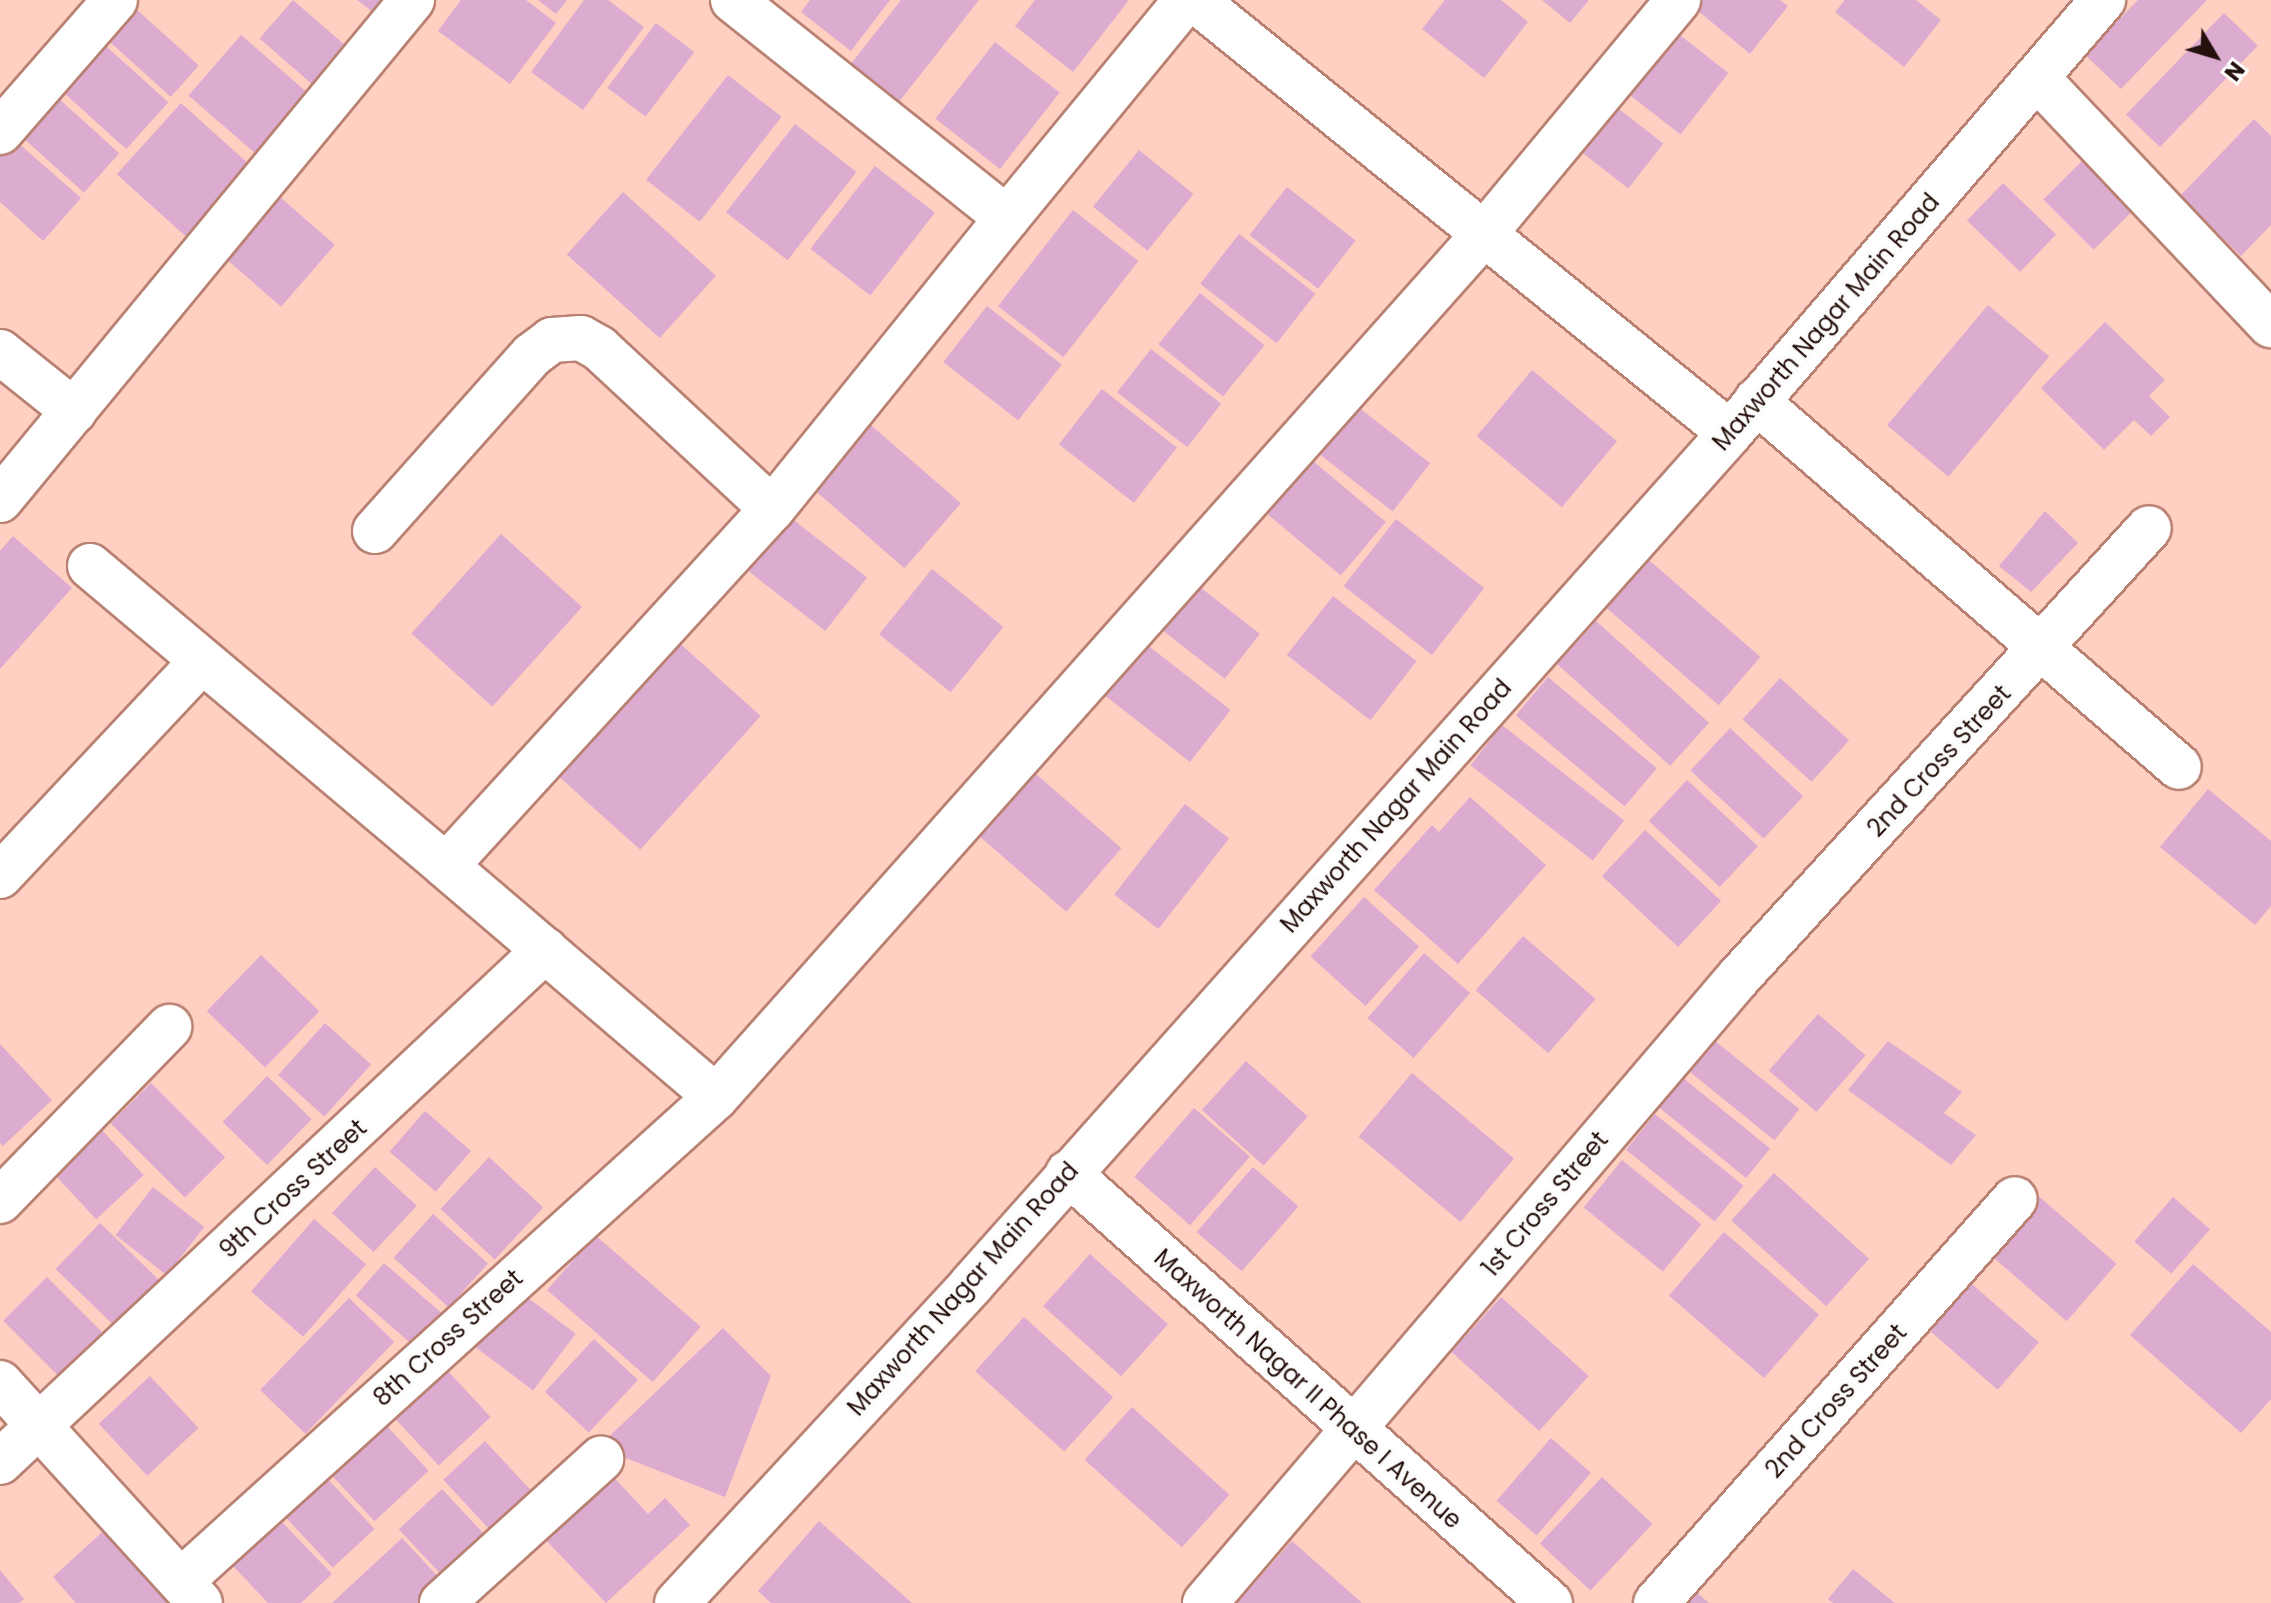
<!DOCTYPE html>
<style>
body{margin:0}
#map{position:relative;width:2271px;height:1603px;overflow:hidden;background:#ffcfc2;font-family:Poppins,sans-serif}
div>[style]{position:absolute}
.building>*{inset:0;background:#dbaccf;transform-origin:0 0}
.roads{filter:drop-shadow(2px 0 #b88172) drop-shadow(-2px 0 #b88172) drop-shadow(0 2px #b88172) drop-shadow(0 -2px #b88172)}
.minor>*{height:44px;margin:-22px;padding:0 22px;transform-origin:22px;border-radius:22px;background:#fff}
span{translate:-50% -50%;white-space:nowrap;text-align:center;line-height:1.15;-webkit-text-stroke:7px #fcfcfc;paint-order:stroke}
.street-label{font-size:24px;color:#25100b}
.north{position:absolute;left:2175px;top:16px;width:80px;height:80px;-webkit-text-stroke:6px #fcfcfc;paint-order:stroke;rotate:128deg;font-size:22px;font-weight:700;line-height:32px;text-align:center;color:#25100b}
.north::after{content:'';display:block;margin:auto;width:28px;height:36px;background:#25100b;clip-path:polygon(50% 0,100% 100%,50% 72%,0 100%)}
</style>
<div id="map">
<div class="building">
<div style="left:126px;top:0;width:98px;height:42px;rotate:42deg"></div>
<div style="left:293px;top:0;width:88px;height:51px;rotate:41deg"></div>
<div style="clip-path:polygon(357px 0,406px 0,389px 24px)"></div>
<div style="clip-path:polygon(461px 0,526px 0,556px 23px,510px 84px,438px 31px)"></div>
<div style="clip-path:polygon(538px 0,567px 0,556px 14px)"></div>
<div style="clip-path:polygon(584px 0,608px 0,644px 27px,583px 110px,531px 72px)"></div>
<div style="clip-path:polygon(810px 0,890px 0,851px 51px,801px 12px)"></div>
<div style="clip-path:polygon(901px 0,979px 0,891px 112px,843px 74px)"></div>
<div style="clip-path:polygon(1035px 0,1129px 0,1073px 72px,1015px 26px)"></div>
<div style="clip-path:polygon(1445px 0,1501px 0,1528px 22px,1484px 78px,1422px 29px)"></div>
<div style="clip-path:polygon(1542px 0,1589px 0,1570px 23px)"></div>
<div style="clip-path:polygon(1685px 0,1780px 0,1788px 6px,1750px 54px)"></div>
<div style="clip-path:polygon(1845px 0,1916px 0,1941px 20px,1904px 67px,1835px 12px)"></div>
<div style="clip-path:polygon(2138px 0,2207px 0,2121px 89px,2085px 55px)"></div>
<div style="left:2224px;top:13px;width:47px;height:141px;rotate:44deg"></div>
<div style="left:656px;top:23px;width:48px;height:81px;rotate:37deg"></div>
<div style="left:1667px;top:25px;width:78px;height:78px;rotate:38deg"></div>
<div style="left:241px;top:35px;width:103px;height:80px;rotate:41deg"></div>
<div style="left:97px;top:38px;width:96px;height:63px;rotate:42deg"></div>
<div style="left:995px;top:42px;width:82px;height:97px;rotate:38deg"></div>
<div style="left:728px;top:75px;width:68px;height:133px;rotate:38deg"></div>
<div style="left:48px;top:89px;width:96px;height:53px;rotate:42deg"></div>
<div style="left:1605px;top:98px;width:74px;height:57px;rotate:38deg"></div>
<div style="left:181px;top:103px;width:103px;height:96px;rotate:42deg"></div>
<div style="clip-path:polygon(2254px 119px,2271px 136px,2271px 225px,2241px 256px,2180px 196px)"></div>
<div style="left:795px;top:124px;width:78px;height:112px;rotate:38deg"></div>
<div style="clip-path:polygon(9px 135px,81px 198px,43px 241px,0 202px,0 145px)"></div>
<div style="left:1139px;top:150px;width:70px;height:73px;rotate:39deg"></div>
<div style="left:2083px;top:160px;width:71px;height:56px;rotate:45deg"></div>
<div style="left:875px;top:166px;width:76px;height:105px;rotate:38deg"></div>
<div style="left:2003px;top:183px;width:74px;height:52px;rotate:44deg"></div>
<div style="left:1287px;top:187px;width:87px;height:61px;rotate:38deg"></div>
<div style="left:273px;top:191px;width:82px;height:82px;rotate:41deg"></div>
<div style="left:623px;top:192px;width:125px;height:84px;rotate:42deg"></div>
<div style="left:1073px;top:210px;width:83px;height:122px;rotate:38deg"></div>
<div style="left:1239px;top:234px;width:97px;height:63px;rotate:38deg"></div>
<div style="left:1200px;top:293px;width:83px;height:66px;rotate:39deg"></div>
<div style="left:1988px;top:305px;width:80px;height:157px;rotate:40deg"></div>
<div style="left:987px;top:306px;width:95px;height:71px;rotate:38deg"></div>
<div style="clip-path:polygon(2105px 322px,2165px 380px,2149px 396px,2170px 417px,2151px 436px,2134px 420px,2104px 450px,2041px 388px)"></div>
<div style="left:1151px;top:349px;width:89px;height:55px;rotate:38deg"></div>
<div style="left:1532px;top:370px;width:111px;height:86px;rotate:40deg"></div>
<div style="left:1102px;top:389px;width:95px;height:70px;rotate:38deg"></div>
<div style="left:1353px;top:403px;width:98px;height:61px;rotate:38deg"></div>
<div style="left:865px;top:420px;width:127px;height:86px;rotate:41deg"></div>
<div style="left:1300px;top:450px;width:112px;height:70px;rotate:40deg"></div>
<div style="left:782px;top:511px;width:108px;height:68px;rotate:38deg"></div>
<div style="clip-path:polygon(2045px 511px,2078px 543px,2031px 592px,1999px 566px)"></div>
<div style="left:1396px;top:519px;width:112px;height:85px;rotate:38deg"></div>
<div style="left:501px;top:534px;width:109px;height:134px;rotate:42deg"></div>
<div style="clip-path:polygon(13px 536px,72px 588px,0 669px,0 551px)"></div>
<div style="left:1642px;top:554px;width:157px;height:64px;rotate:41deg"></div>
<div style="left:932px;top:569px;width:92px;height:84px;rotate:39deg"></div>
<div style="left:1196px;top:584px;width:81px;height:57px;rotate:38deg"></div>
<div style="left:1333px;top:596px;width:106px;height:75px;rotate:38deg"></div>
<div style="left:1596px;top:621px;width:152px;height:58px;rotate:42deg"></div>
<div style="left:664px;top:629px;width:130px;height:180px;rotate:42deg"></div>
<div style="left:1136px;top:636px;width:120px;height:66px;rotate:38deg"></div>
<div style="left:1548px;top:677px;width:142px;height:50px;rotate:40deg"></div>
<div style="left:1780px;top:678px;width:93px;height:56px;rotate:42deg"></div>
<div style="left:1502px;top:725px;width:155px;height:51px;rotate:38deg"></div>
<div style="left:1730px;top:728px;width:100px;height:58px;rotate:43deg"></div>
<div style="left:1021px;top:761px;width:133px;height:84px;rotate:41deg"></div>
<div style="left:1687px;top:780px;width:97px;height:56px;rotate:43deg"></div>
<div style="clip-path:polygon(2208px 789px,2271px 841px,2271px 906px,2255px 925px,2160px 847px)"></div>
<div style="clip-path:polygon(1470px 797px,1546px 865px,1458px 964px,1374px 890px,1432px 825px,1439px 832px)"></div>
<div style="left:1185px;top:804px;width:56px;height:115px;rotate:38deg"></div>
<div style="left:1645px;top:830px;width:104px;height:63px;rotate:43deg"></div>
<div style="left:1364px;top:897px;width:74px;height:80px;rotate:42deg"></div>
<div style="left:1523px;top:936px;width:96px;height:72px;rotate:41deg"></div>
<div style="left:1424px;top:953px;width:61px;height:86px;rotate:41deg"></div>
<div style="left:261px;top:955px;width:81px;height:78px;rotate:44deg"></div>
<div style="left:1818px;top:1014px;width:63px;height:75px;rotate:41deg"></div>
<div style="left:325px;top:1023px;width:62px;height:70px;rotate:42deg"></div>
<div style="left:1714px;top:1040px;width:110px;height:40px;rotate:39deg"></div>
<div style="clip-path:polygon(1888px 1041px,1962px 1092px,1944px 1113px,1976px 1135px,1951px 1165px,1848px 1090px)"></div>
<div style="clip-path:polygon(0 1044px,52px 1100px,3px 1146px,0 1143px)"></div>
<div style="left:1246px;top:1061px;width:83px;height:66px;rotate:42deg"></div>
<div style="left:1412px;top:1073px;width:133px;height:83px;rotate:40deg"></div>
<div style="left:267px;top:1076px;width:62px;height:64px;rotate:44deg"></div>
<div style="left:1683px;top:1078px;width:112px;height:38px;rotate:39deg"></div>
<div style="left:151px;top:1083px;width:105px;height:57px;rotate:45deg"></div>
<div style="left:1194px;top:1108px;width:74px;height:91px;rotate:41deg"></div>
<div style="left:425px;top:1111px;width:61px;height:54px;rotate:41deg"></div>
<div style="left:1655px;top:1114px;width:114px;height:46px;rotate:39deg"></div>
<div style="left:98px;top:1126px;width:67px;height:65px;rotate:47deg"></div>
<div style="left:489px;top:1157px;width:74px;height:71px;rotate:43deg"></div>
<div style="left:1622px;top:1160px;width:102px;height:61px;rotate:39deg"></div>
<div style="left:375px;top:1167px;width:57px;height:63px;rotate:43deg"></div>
<div style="left:1253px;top:1167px;width:60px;height:86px;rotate:41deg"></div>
<div style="left:1774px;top:1173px;width:128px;height:64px;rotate:42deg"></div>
<div style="left:153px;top:1187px;width:65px;height:61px;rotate:38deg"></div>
<div style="left:2035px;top:1193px;width:108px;height:76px;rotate:41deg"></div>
<div style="left:2173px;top:1197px;width:49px;height:59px;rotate:41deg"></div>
<div style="left:433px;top:1214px;width:74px;height:59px;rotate:42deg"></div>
<div style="left:314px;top:1219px;width:69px;height:96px;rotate:41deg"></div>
<div style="left:100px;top:1223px;width:85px;height:64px;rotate:44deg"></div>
<div style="left:1724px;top:1232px;width:126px;height:84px;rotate:41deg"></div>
<div style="left:595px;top:1235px;width:140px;height:73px;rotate:41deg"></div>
<div style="left:1090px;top:1254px;width:105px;height:70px;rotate:42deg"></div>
<div style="left:384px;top:1263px;width:77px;height:43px;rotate:41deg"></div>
<div style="clip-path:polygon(2193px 1264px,2271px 1332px,2271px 1399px,2241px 1433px,2130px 1335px)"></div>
<div style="left:47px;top:1277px;width:82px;height:62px;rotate:45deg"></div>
<div style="left:1965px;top:1278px;width:98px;height:63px;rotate:41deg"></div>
<div style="left:519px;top:1291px;width:71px;height:71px;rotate:37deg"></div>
<div style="left:1501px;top:1297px;width:118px;height:74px;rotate:42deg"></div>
<div style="left:349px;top:1298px;width:63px;height:128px;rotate:44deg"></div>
<div style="left:1024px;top:1317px;width:120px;height:73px;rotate:42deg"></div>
<div style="clip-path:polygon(723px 1328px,771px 1376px,725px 1497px,598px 1447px)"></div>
<div style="left:594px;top:1339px;width:60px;height:72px;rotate:43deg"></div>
<div style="left:445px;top:1368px;width:67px;height:71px;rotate:47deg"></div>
<div style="left:150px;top:1376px;width:71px;height:70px;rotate:47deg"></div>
<div style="left:1132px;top:1407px;width:131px;height:71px;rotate:42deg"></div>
<div style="left:385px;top:1424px;width:64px;height:74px;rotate:47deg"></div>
<div style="left:1551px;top:1438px;width:53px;height:83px;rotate:41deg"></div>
<div style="left:485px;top:1441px;width:76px;height:57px;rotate:47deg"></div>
<div style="clip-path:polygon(610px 1473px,648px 1514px,665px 1498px,690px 1525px,606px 1603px,543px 1537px)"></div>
<div style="left:326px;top:1477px;width:71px;height:57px;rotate:47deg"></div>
<div style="left:1602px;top:1477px;width:69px;height:91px;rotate:43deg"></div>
<div style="left:442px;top:1489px;width:65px;height:59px;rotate:47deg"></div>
<div style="clip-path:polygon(280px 1520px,332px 1574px,301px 1603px,268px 1603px,232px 1565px)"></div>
<div style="clip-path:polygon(819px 1521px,912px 1603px,771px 1603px,758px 1591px)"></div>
<div style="clip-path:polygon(110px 1525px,180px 1603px,76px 1603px,53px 1577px)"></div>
<div style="clip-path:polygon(402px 1538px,443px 1582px,420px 1603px,332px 1603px)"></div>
<div style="clip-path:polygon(1292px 1541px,1362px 1603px,1237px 1603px)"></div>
<div style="clip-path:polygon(1853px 1569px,1895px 1603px,1833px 1603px,1828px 1599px)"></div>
<div style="clip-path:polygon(0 1570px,24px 1599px,19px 1603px,0 1603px)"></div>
<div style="clip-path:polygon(1696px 1592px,1709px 1603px,1687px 1603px)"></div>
</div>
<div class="roads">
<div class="minor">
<div style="left:733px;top:0;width:350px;rotate:38.5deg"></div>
<div style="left:1007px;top:218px;width:282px;rotate:-50.6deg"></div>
<div style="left:1195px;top:0;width:688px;rotate:38.98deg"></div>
<div style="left:2038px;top:79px;width:339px;rotate:46.6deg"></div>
<div style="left:0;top:132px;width:175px;rotate:-48.9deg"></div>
<div style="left:1007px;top:218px;width:374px;rotate:128.9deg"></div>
<div style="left:772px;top:509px;width:483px;rotate:132.4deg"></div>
<div style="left:446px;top:866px;width:355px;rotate:40.5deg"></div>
<div style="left:716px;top:1097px;width:1155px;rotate:-48.33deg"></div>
<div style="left:1484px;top:234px;width:304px;rotate:-50.3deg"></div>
<div style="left:0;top:352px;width:95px;rotate:38.6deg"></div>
<div style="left:1756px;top:401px;width:559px;rotate:40.87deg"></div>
<div style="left:0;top:500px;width:648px;rotate:-50.51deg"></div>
<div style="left:375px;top:531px;width:236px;rotate:-48.3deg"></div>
<div style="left:532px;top:355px;width:25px;rotate:-37deg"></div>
<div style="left:552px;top:340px;width:29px;rotate:-4deg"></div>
<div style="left:581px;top:338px;width:21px;rotate:29deg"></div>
<div style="left:599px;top:348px;width:236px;rotate:42.9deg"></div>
<div style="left:90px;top:566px;width:466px;rotate:40.1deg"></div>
<div style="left:0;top:876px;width:295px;rotate:-46.8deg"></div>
<div style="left:1068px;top:1173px;width:646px;rotate:41.74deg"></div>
<div style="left:0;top:1201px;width:243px;rotate:-45.8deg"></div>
<div style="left:0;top:1383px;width:297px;rotate:47.7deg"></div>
<div style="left:0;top:1462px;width:748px;rotate:-43.21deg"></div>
<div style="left:181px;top:1581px;width:721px;rotate:-42.13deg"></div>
<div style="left:442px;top:1603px;width:215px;rotate:-42.2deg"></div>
<div style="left:677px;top:1603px;width:433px;rotate:-47.2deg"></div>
<div style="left:971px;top:1285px;width:1141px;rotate:-48.3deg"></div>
<div style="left:1730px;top:433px;width:572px;rotate:-49.26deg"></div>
<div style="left:1205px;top:1603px;width:821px;rotate:-49.54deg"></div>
<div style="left:1738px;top:978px;width:609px;rotate:-47.59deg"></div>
<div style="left:1656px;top:1603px;width:540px;rotate:-48.38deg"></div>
</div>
</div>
<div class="street-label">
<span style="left:1826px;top:322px;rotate:-49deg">Maxworth Nagar Main Road</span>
<span style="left:1939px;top:761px;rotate:-47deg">2nd Cross Street</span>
<span style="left:1396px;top:806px;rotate:-48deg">Maxworth Nagar Main Road</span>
<span style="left:293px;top:1189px;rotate:-43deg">9th Cross Street</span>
<span style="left:1545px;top:1204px;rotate:-50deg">1st Cross Street</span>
<span style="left:963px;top:1289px;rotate:-48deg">Maxworth Nagar Main Road</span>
<span style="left:448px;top:1338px;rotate:-42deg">8th Cross Street</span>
<span style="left:1308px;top:1389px;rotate:42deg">Maxworth Nagar II Phase I Avenue</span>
<span style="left:1836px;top:1401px;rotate:-48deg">2nd Cross Street</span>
</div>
<div class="north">N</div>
</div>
